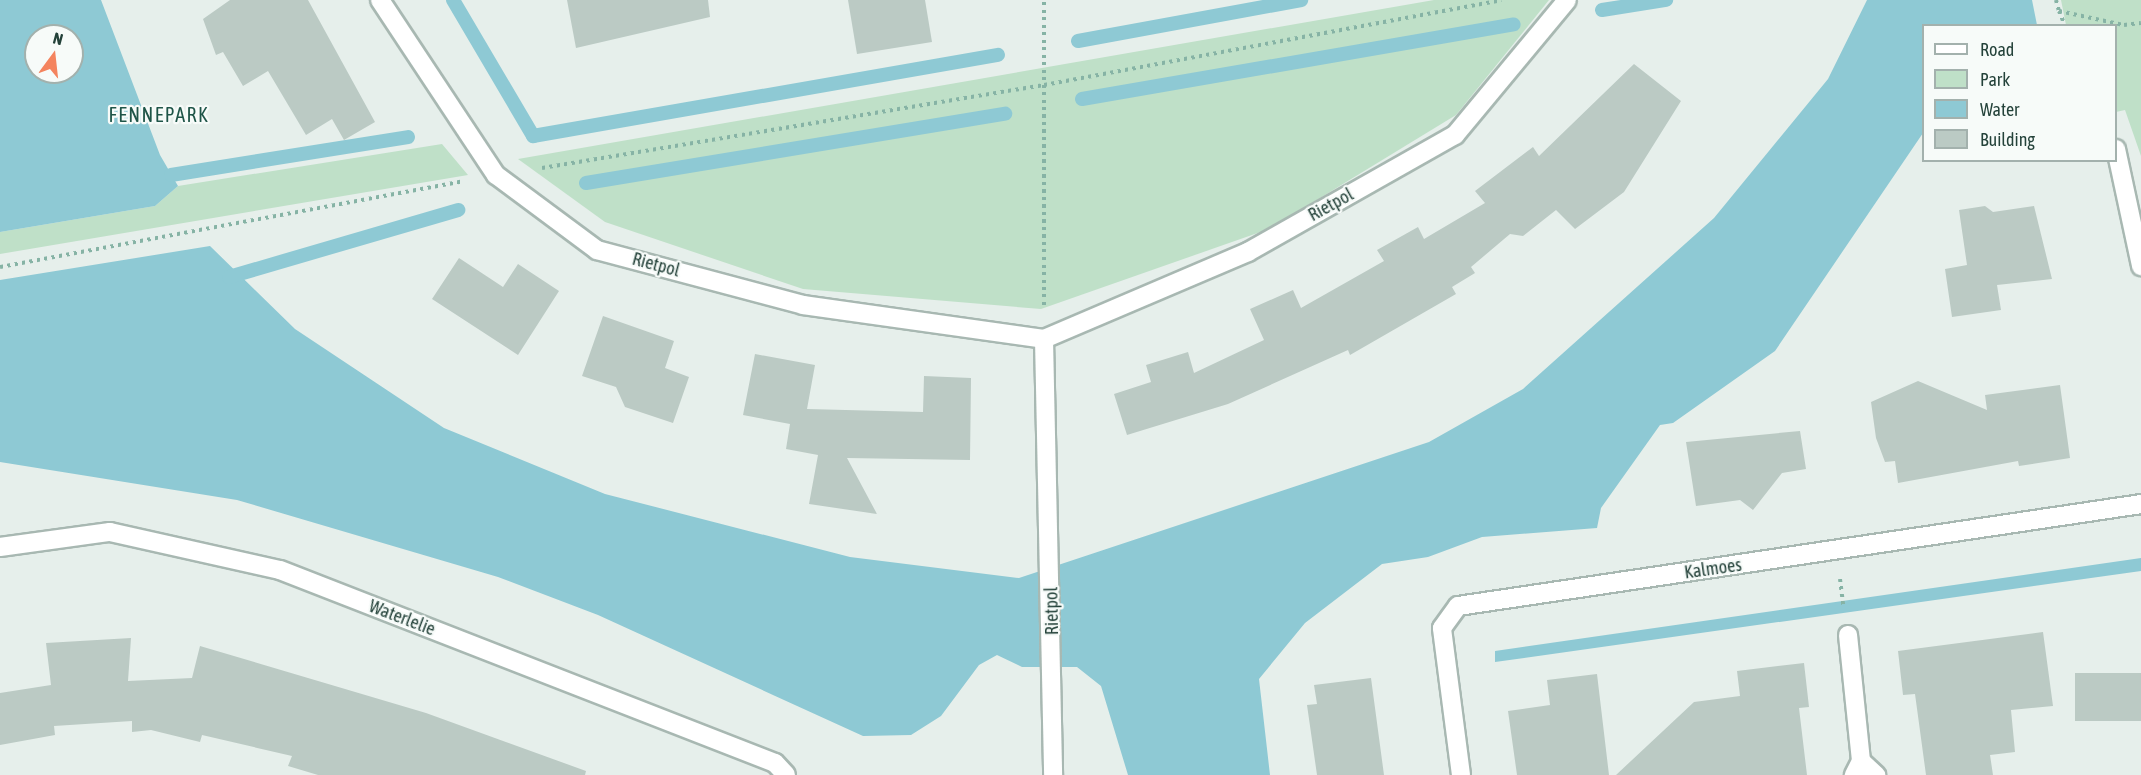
<!DOCTYPE html>
<style>
body{margin:0}
#map{position:relative;width:2141px;height:775px;overflow:hidden;background:#e6efeb;font-family:"Asap Condensed",sans-serif}
div>[style]{position:absolute}
.green>*{inset:0;background:#bfe0c8}
.water>*{inset:0;background:#8ec9d4}
.stream>*{height:14px;margin:-7px;padding:0 7px;transform-origin:7px;border-radius:7px;background:#8ec9d4}
.building>*{inset:0;background:#bbcac4;transform-origin:0 0}
.path>*{height:4px;margin-top:-2px;transform-origin:0;background:repeating-linear-gradient(90deg,#86b3a5 0 3px,transparent 0 7.5px)}
.roads{filter:drop-shadow(2px 0 #a8b8b2) drop-shadow(-2px 0 #a8b8b2) drop-shadow(0 2px #a8b8b2) drop-shadow(0 -2px #a8b8b2)}
.minor>*{height:18px;margin:-9px;padding:0 9px;transform-origin:9px;border-radius:9px;background:#fff}
span{translate:-50% -50%;white-space:nowrap;text-align:center;line-height:1.15;-webkit-text-stroke:4.5px #f7fbf9;paint-order:stroke}
.street-label{font-size:18px;color:#24423a}
.neighbourhood-label{font-size:20px;color:#1f5548;letter-spacing:1.5px}
.legend{position:absolute;left:1922px;top:24px;width:195px;height:138px;box-sizing:border-box;background:#f7fbf9;border:2px solid #a3b1ad;margin:0;padding:8px 10px;list-style:none;font-size:18px;color:#24423a}
.legend li{display:flex;align-items:center;gap:12px;height:30px}
.legend b{width:30px;border:2px solid #a3b1ad}
.north{position:absolute;left:24px;top:24px;width:60px;height:60px;box-sizing:border-box;background:#f7fbf9;border:2px solid #a3b1ad;border-radius:50%;rotate:15deg;font-size:16px;font-weight:700;line-height:24px;text-align:center;color:#24423a}
.north::after{content:'';display:block;margin:auto;width:21px;height:27px;background:#f4845f;clip-path:polygon(50% 0,100% 100%,50% 72%,0 100%)}
</style>
<div id="map">
<div class="green">
<div style="clip-path:polygon(1434px 0,1549px 0,1456px 115px,1269px 229px,1041px 309px,803px 289px,605px 222px,518px 159px)"></div>
<div style="clip-path:polygon(2061px 0,2141px 0,2141px 156px,2125px 110px,2116px 112px,2116px 26px,2066px 25px)"></div>
<div style="clip-path:polygon(442px 144px,468px 175px,0 254px,0 232px,155px 206px,178px 186px)"></div>
</div>
<div class="water">
<div style="clip-path:polygon(evenodd,0 0,101px 0,160px 155px,178px 186px,155px 206px,0 232px,0 0,36px 36px,72px 36px,72px 72px,36px 72px,36px 36px)"></div>
<div style="clip-path:polygon(1867px 0,2032px 0,2037px 25px,1924px 26px,1923px 133px,1775px 351px,1673px 423px,1660px 425px,1601px 508px,1597px 528px,1482px 537px,1428px 557px,1382px 564px,1305px 623px,1259px 679px,1270px 775px,1128px 775px,1101px 686px,1077px 667px,1022px 667px,997px 655px,979px 665px,941px 716px,911px 735px,863px 736px,598px 615px,498px 577px,237px 500px,0 462px,0 280px,210px 246px,295px 329px,444px 428px,605px 494px,850px 557px,1019px 578px,1429px 442px,1523px 389px,1714px 218px,1828px 79px)"></div>
<div style="clip-path:polygon(2141px 558px,2141px 571px,1495px 662px,1495px 651px)"></div>
</div>
<div class="stream">
<div style="left:453px;top:0;width:158px;rotate:59.5deg"></div>
<div style="left:533px;top:136px;width:472px;rotate:-9.9deg"></div>
<div style="left:1602px;top:10px;width:65px;rotate:-8.9deg"></div>
<div style="left:1078px;top:41px;width:227px;rotate:-10.4deg"></div>
<div style="left:1082px;top:99px;width:438px;rotate:-9.8deg"></div>
<div style="left:171px;top:175px;width:240px;rotate:-9.1deg"></div>
<div style="left:586px;top:183px;width:425px;rotate:-9.4deg"></div>
<div style="left:229px;top:277px;width:239px;rotate:-16.3deg"></div>
</div>
<div class="building">
<div style="clip-path:polygon(230px 0,308px 0,375px 122px,344px 140px,332px 119px,306px 135px,268px 71px,243px 86px,223px 52px,216px 55px,203px 19px)"></div>
<div style="clip-path:polygon(567px 0,708px 0,710px 17px,576px 48px)"></div>
<div style="clip-path:polygon(848px 0,925px 0,932px 42px,857px 54px)"></div>
<div style="clip-path:polygon(1634px 64px,1681px 101px,1624px 192px,1575px 229px,1556px 210px,1523px 236px,1510px 234px,1471px 267px,1475px 273px,1452px 287px,1456px 294px,1350px 355px,1348px 350px,1228px 404px,1127px 435px,1114px 394px,1151px 382px,1146px 365px,1188px 352px,1194px 373px,1264px 340px,1250px 309px,1293px 290px,1301px 308px,1384px 261px,1377px 250px,1418px 227px,1424px 239px,1485px 203px,1475px 191px,1533px 147px,1539px 156px)"></div>
<div style="clip-path:polygon(1985px 206px,1993px 212px,2034px 206px,2052px 279px,1997px 285px,2001px 310px,1952px 317px,1945px 269px,1967px 265px,1959px 210px)"></div>
<div style="clip-path:polygon(459px 258px,503px 287px,518px 264px,559px 291px,518px 355px,432px 299px)"></div>
<div style="clip-path:polygon(603px 316px,674px 341px,665px 368px,689px 377px,673px 423px,625px 407px,616px 387px,582px 376px)"></div>
<div style="clip-path:polygon(755px 354px,815px 365px,807px 409px,923px 412px,924px 376px,971px 378px,970px 460px,847px 458px,877px 514px,809px 504px,818px 455px,786px 449px,790px 424px,743px 415px)"></div>
<div style="clip-path:polygon(1918px 381px,1987px 410px,1985px 395px,2060px 385px,2070px 458px,2019px 466px,2018px 461px,1898px 483px,1895px 461px,1885px 462px,1876px 438px,1871px 402px)"></div>
<div style="clip-path:polygon(1800px 431px,1806px 469px,1782px 473px,1753px 510px,1740px 500px,1696px 506px,1686px 442px)"></div>
<div style="clip-path:polygon(2043px 632px,2053px 706px,2011px 710px,2015px 752px,1990px 755px,1993px 775px,1926px 775px,1915px 694px,1903px 695px,1898px 651px)"></div>
<div style="clip-path:polygon(131px 638px,128px 681px,192px 678px,200px 646px,426px 713px,586px 771px,585px 775px,318px 775px,288px 766px,292px 756px,202px 735px,200px 742px,151px 730px,132px 732px,132px 721px,54px 726px,55px 735px,0 745px,0 693px,51px 685px,46px 643px)"></div>
<div style="clip-path:polygon(1804px 663px,1809px 707px,1799px 708px,1807px 775px,1616px 775px,1694px 702px,1740px 696px,1737px 671px)"></div>
<div style="left:2141px;top:673px;width:48px;height:66px;rotate:90deg"></div>
<div style="clip-path:polygon(1597px 674px,1609px 775px,1517px 775px,1508px 711px,1550px 705px,1547px 680px)"></div>
<div style="clip-path:polygon(1371px 678px,1384px 775px,1317px 775px,1307px 705px,1317px 704px,1314px 685px)"></div>
</div>
<div class="path">
<div style="left:2056px;top:0;width:11px;rotate:75deg"></div>
<div style="left:2059px;top:11px;width:66px;rotate:12.2deg"></div>
<div style="left:2124px;top:25px;width:17px;rotate:-7deg"></div>
<div style="left:2059px;top:11px;width:16px;rotate:68deg"></div>
<div style="left:542px;top:168px;width:509px;rotate:-9.39deg"></div>
<div style="left:1044px;top:85px;width:465px;rotate:-10.5deg"></div>
<div style="left:0;top:267px;width:471px;rotate:-10.5deg"></div>
<div style="left:1044px;top:305px;width:305px;rotate:-90deg"></div>
<div style="left:1840px;top:579px;width:26px;rotate:83deg"></div>
</div>
<div class="roads">
<div class="minor">
<div style="left:380px;top:0;width:210px;rotate:56.5deg"></div>
<div style="left:496px;top:175px;width:126px;rotate:36.6deg"></div>
<div style="left:597px;top:250px;width:213px;rotate:14.9deg"></div>
<div style="left:803px;top:305px;width:243px;rotate:8deg"></div>
<div style="left:1044px;top:339px;width:222px;rotate:-23.1deg"></div>
<div style="left:1248px;top:252px;width:238px;rotate:-29.5deg"></div>
<div style="left:1455px;top:135px;width:175px;rotate:-50.3deg"></div>
<div style="left:2116px;top:149px;width:120px;rotate:77.9deg"></div>
<div style="left:1044px;top:339px;width:436px;rotate:88.8deg"></div>
<div style="left:0;top:547px;width:111px;rotate:-7.8deg"></div>
<div style="left:110px;top:532px;width:174px;rotate:12.6deg"></div>
<div style="left:280px;top:570px;width:531px;rotate:21.3deg"></div>
<div style="left:775px;top:763px;width:16px;rotate:47deg"></div>
<div style="left:1848px;top:635px;width:127px;rotate:84.1deg"></div>
<div style="left:1861px;top:761px;width:16px;rotate:117deg"></div>
<div style="left:1861px;top:761px;width:21px;rotate:43deg"></div>
<div style="left:1461px;top:775px;width:148px;rotate:-97.4deg"></div>
<div style="left:1442px;top:628px;width:27px;rotate:-54deg"></div>
<div style="left:1458px;top:606px;width:691px;rotate:-8.49deg"></div>
</div>
</div>
<div class="street-label">
<span style="left:1331px;top:205px;rotate:-29deg">Rietpol</span>
<span style="left:656px;top:265px;rotate:15deg">Rietpol</span>
<span style="left:1713px;top:569px;rotate:-8deg">Kalmoes</span>
<span style="left:1052px;top:611px;rotate:-91deg">Rietpol</span>
<span style="left:402px;top:618px;rotate:21deg">Waterlelie</span>
</div>
<div class="neighbourhood-label">
<span style="left:159px;top:114px">FENNEPARK</span>
</div>
<ul class="legend">
<li><b style="height:8px;background:#fff"></b>Road</li>
<li><b style="height:16px;background:#bfe0c8"></b>Park</li>
<li><b style="height:16px;background:#8ec9d4"></b>Water</li>
<li><b style="height:16px;background:#bbcac4"></b>Building</li>
</ul>
<div class="north">N</div>
</div>
